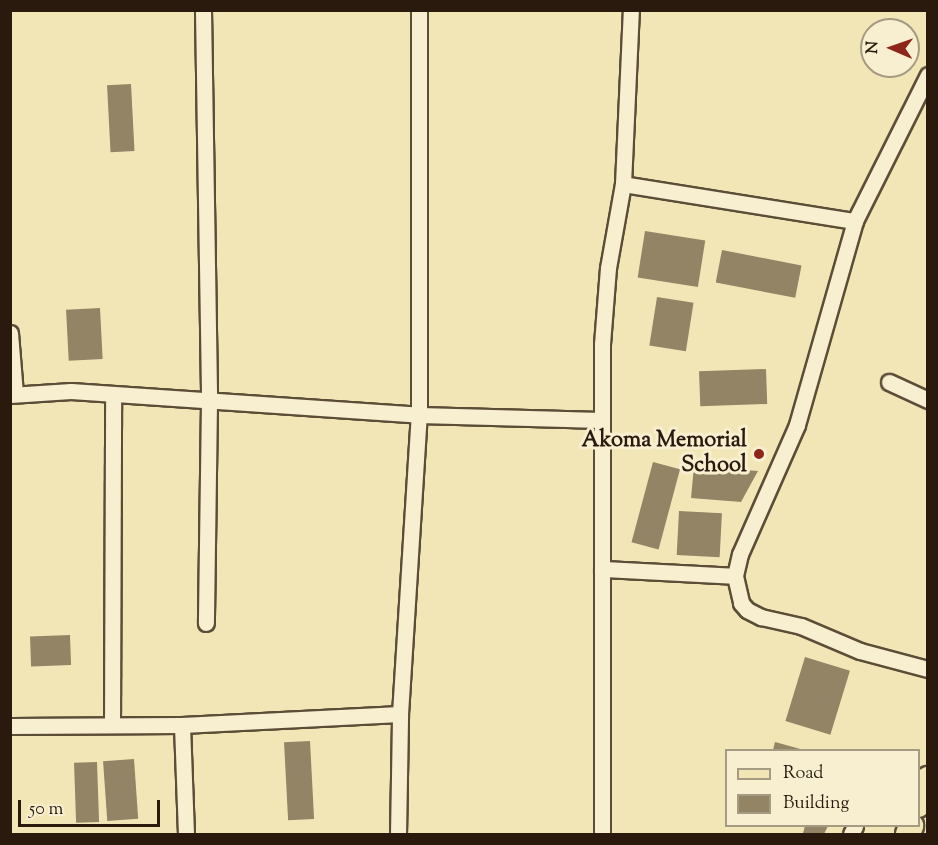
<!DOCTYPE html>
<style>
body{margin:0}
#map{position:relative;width:938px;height:845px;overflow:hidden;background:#f3e6b6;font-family:"Sorts Mill Goudy",serif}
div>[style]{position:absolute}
.building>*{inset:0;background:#938465;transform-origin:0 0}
.roads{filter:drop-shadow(2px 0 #5c4d37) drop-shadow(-2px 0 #5c4d37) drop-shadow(0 2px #5c4d37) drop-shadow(0 -2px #5c4d37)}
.minor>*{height:15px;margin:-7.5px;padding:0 7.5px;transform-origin:7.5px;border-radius:7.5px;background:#f7efd0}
.primary>*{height:24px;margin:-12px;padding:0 12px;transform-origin:12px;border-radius:12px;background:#f3e6b6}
.dots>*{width:16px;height:16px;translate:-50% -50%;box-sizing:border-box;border:3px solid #f7efd0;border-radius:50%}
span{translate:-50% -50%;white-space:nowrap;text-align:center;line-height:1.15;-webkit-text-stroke:6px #f7efd0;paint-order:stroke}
.poi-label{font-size:22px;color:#2a1a0d;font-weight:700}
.right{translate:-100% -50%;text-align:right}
.frame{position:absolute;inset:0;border:12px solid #2a1a0d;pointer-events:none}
.legend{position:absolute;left:725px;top:749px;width:195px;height:78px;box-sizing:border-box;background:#f7efd0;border:2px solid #a59a82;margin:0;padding:8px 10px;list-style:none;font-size:18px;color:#2a1a0d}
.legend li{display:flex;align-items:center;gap:12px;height:30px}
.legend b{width:30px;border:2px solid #a59a82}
.north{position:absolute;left:860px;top:18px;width:60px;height:60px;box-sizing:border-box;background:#f7efd0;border:2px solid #a59a82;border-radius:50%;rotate:272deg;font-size:16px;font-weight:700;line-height:24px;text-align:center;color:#2a1a0d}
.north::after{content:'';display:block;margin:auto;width:21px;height:27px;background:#8f2418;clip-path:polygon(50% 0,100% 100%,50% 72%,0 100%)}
.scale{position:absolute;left:18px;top:800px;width:142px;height:27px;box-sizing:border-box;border:3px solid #2a1a0d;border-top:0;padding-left:8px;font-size:18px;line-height:21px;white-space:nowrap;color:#2a1a0d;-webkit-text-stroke:4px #f7efd0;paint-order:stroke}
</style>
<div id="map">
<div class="building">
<div style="left:131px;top:84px;width:67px;height:24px;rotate:87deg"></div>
<div style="left:645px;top:231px;width:61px;height:47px;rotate:9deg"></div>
<div style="left:722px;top:250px;width:81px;height:33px;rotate:11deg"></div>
<div style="left:657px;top:297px;width:37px;height:49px;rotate:9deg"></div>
<div style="left:100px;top:308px;width:51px;height:34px;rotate:87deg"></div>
<div style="left:766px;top:369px;width:35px;height:67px;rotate:88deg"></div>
<div style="left:653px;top:462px;width:28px;height:83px;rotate:15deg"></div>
<div style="clip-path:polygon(694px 466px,758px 471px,741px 502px,691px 498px)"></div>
<div style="left:679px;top:511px;width:43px;height:44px;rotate:3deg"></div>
<div style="left:70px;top:635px;width:30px;height:40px;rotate:88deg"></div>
<div style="left:805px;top:657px;width:47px;height:67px;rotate:17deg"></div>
<div style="left:310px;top:741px;width:78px;height:26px;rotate:87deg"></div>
<div style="clip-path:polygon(775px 742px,804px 750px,773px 750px)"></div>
<div style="left:134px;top:759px;width:60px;height:31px;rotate:86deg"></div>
<div style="left:97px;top:762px;width:60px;height:23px;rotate:88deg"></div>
<div style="clip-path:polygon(805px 826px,828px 826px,824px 834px,803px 833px)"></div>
</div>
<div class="roads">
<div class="minor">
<div style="left:203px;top:10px;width:392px;rotate:89.1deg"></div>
<div style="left:209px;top:402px;width:221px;rotate:90.8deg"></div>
<div style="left:928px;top:75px;width:163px;rotate:116.6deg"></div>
<div style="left:855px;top:221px;width:212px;rotate:105.9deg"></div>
<div style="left:797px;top:425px;width:141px;rotate:113.8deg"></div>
<div style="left:740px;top:554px;width:23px;rotate:103deg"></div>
<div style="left:735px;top:576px;width:28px;rotate:77deg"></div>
<div style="left:741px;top:603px;width:9px;rotate:49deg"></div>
<div style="left:747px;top:610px;width:16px;rotate:27deg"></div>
<div style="left:761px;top:617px;width:41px;rotate:12.7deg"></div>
<div style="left:801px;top:626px;width:64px;rotate:23deg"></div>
<div style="left:860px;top:651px;width:70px;rotate:14.8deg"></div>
<div style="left:623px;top:184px;width:235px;rotate:9.1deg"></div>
<div style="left:10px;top:333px;width:61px;rotate:85.3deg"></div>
<div style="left:889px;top:382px;width:43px;rotate:24.8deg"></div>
<div style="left:10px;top:395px;width:61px;rotate:-3.8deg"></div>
<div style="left:71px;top:391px;width:349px;rotate:3.9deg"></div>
<div style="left:419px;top:415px;width:183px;rotate:1.6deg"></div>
<div style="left:602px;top:569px;width:133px;rotate:3deg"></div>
<div style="left:112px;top:724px;width:329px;rotate:-89.8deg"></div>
<div style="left:182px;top:725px;width:109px;rotate:87.9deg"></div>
<div style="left:10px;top:726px;width:172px;rotate:-0.3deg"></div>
<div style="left:182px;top:725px;width:218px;rotate:-2.9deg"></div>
<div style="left:398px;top:834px;width:120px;rotate:-89deg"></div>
<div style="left:400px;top:714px;width:300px;rotate:-86.4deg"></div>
<div style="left:419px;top:415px;width:405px;rotate:-90deg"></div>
<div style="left:602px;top:834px;width:490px;rotate:-90deg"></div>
<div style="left:602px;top:344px;width:76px;rotate:-85.5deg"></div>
<div style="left:608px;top:268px;width:85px;rotate:-79.9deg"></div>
<div style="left:623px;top:184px;width:174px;rotate:-87.4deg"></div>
<div style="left:851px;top:834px;width:9px;rotate:-63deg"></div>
</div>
<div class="primary">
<div style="left:918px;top:805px;width:28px;rotate:-69deg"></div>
<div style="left:908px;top:834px;width:9px;rotate:-69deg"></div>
</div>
</div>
<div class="dots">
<div style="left:759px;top:454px;background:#8f2418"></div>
</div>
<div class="poi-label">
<span class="right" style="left:747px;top:454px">Akoma Memorial<br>School</span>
</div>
<div class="frame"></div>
<ul class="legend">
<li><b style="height:8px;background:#f3e6b6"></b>Road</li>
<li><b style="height:16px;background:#938465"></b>Building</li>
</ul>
<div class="north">N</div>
<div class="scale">50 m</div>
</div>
